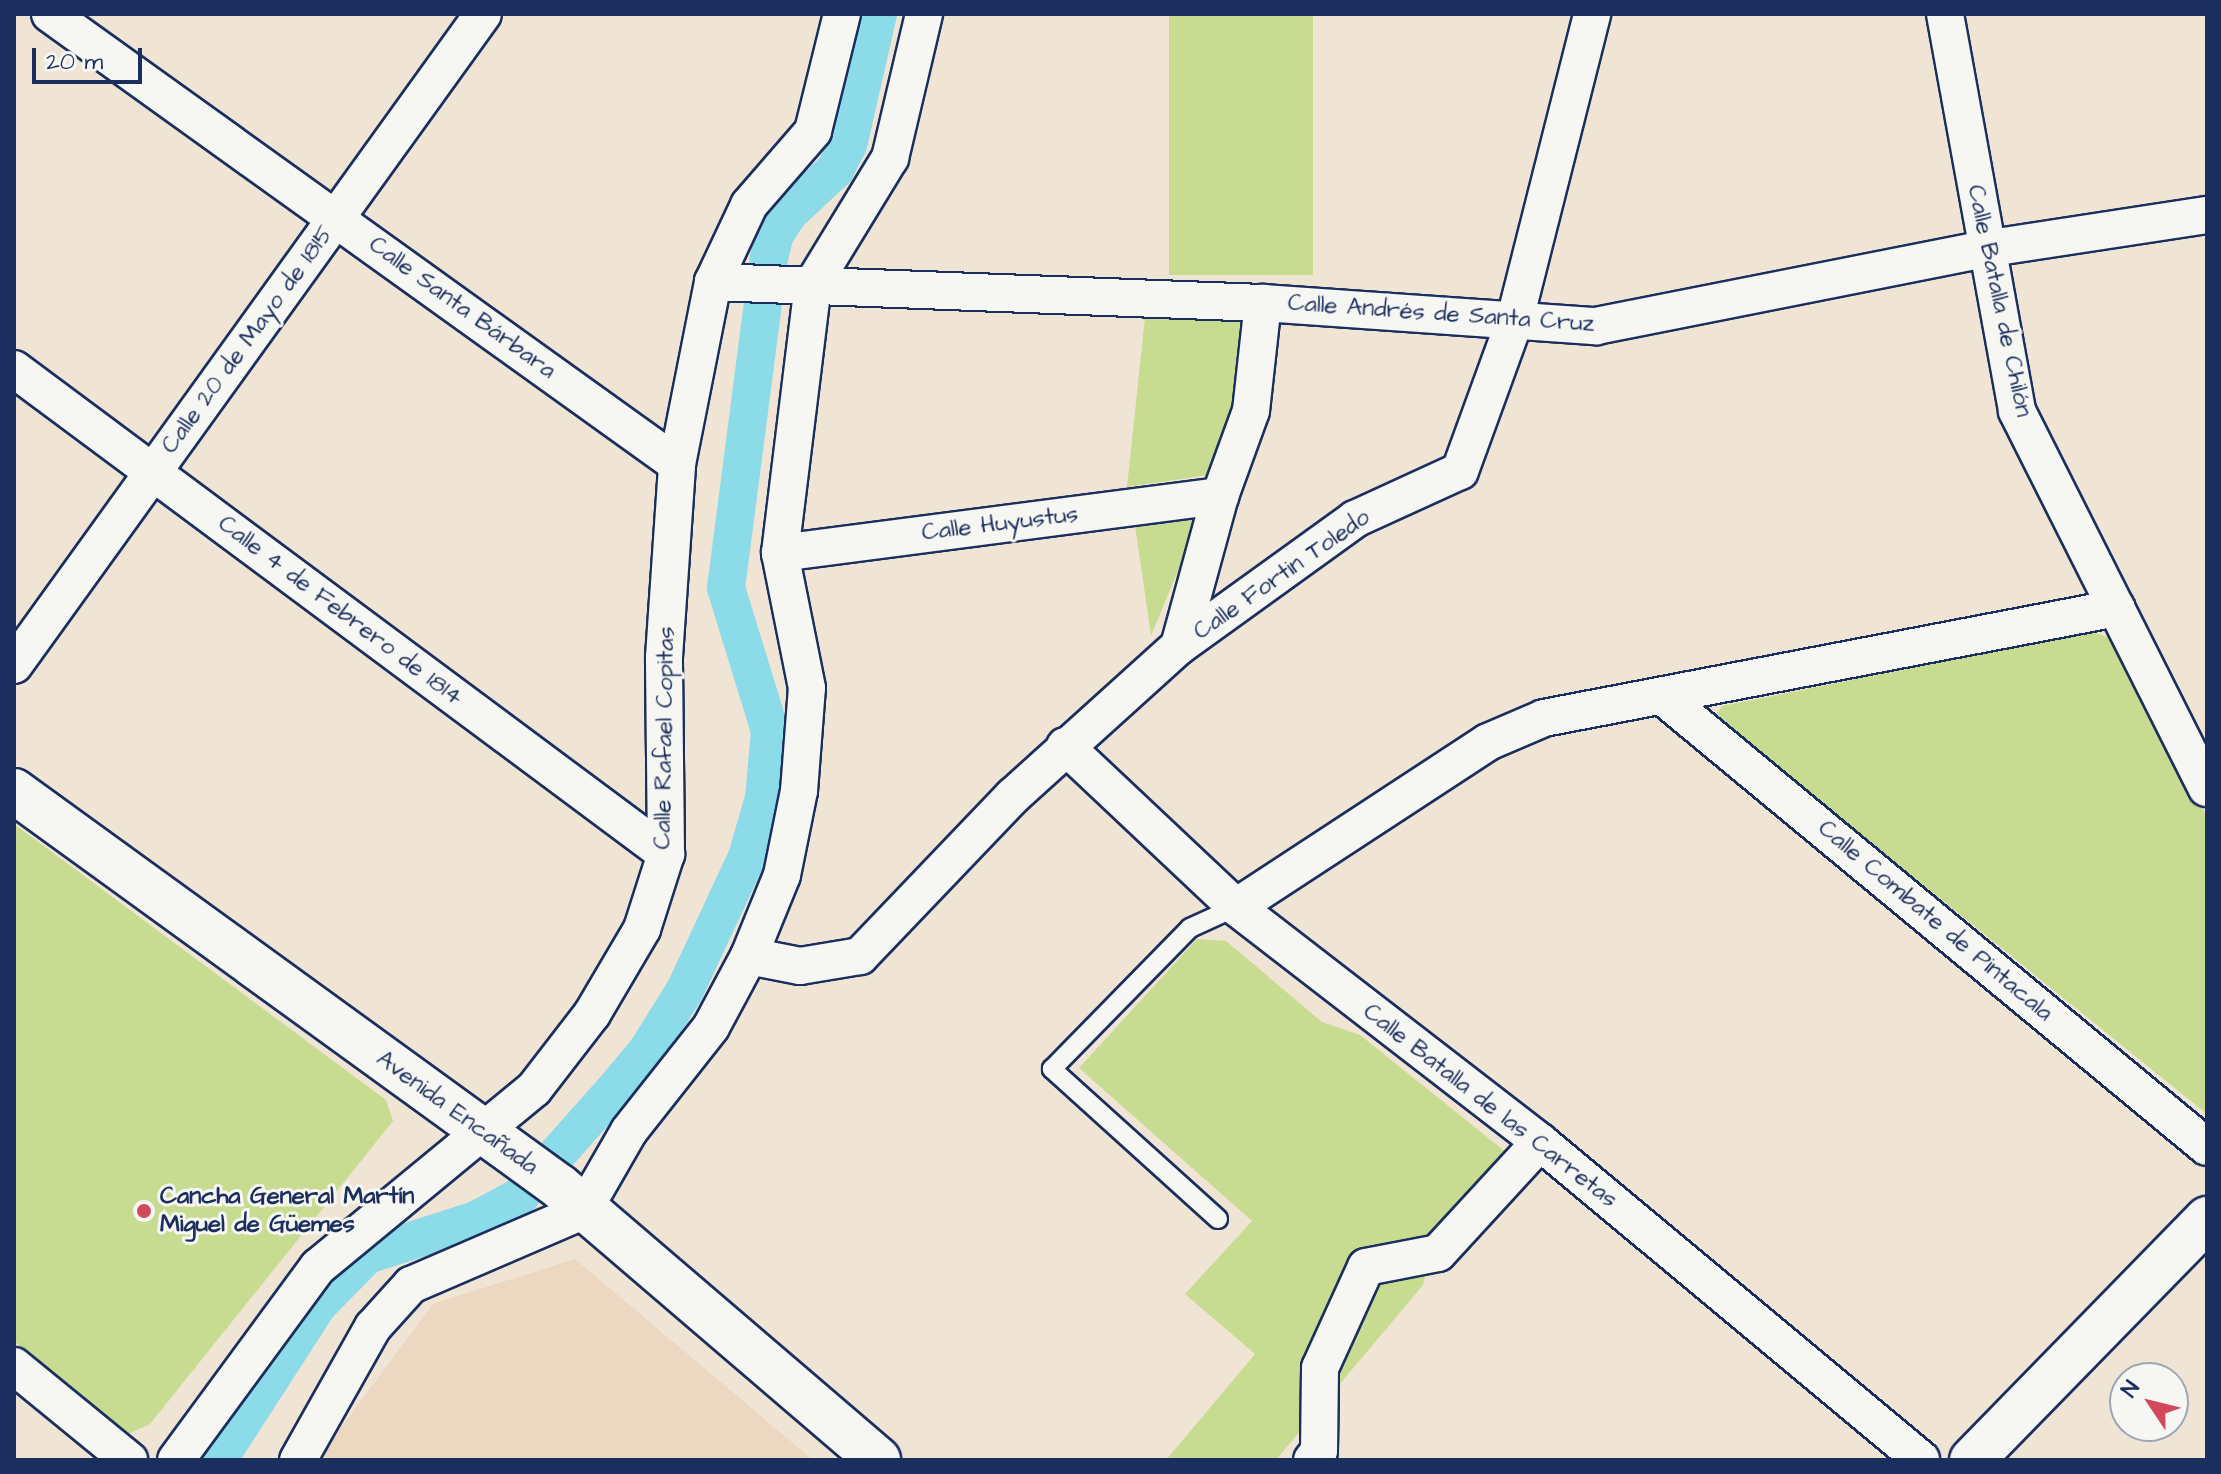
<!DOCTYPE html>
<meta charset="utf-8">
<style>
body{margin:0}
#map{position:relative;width:2221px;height:1474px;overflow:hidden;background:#f0e4d5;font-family:"Architects Daughter",sans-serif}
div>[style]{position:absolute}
.built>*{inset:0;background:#ecd7c1}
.green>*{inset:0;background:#c7dc91;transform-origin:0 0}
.canal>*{height:38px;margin:-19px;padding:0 19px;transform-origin:19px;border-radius:19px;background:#8cdbe9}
.roads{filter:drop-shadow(2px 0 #1b2f5e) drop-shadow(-2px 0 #1b2f5e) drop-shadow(0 2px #1b2f5e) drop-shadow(0 -2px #1b2f5e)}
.lane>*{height:18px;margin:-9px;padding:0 9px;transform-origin:9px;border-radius:9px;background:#f6f6f2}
.street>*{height:36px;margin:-18px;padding:0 18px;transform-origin:18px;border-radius:18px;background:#f6f6f2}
.secondary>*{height:44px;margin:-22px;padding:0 22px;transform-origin:22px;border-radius:22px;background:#f6f6f2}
.dots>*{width:22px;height:22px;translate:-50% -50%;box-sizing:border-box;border:4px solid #f6f6f2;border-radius:50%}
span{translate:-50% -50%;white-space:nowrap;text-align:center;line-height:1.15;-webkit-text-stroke:6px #f6f6f2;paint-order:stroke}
.street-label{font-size:24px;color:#1b2f5e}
.poi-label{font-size:24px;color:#1b2f5e;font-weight:700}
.left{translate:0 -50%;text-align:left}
.frame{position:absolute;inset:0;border:16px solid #1b2f5e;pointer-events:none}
.north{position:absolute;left:2109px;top:1362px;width:80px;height:80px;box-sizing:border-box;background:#f6f6f2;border:2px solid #9ea6b7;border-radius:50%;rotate:305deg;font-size:22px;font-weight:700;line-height:32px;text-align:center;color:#1b2f5e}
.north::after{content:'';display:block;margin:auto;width:28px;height:36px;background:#d1495b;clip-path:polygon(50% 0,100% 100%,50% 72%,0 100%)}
.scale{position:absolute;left:32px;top:48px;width:110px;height:36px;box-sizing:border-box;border:4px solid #1b2f5e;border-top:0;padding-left:10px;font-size:24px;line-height:28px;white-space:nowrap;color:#1b2f5e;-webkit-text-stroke:6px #f6f6f2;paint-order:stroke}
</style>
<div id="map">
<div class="built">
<div style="clip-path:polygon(575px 1259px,813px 1460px,317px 1460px,433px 1304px)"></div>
</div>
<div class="green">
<div style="left:1169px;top:14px;width:144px;height:261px"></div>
<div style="clip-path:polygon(1146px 308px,1247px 316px,1237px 399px,1208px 475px,1127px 487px)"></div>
<div style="clip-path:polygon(1200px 517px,1151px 636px,1135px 525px)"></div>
<div style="clip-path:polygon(2092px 632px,2114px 639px,2121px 648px,2207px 817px,2207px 1114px,1735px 733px,1717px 713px,1722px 706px)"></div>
<div style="clip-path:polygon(14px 824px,386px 1100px,393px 1121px,150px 1424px,126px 1435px,14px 1341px)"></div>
<div style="clip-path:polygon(1197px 939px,1226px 941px,1322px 1022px,1360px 1035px,1507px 1153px,1433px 1240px,1423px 1285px,1276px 1460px,1166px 1460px,1255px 1354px,1185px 1294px,1252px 1221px,1079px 1068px)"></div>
</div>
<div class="canal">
<div style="left:218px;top:1460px;width:184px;rotate:-57.2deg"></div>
<div style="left:318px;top:1305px;width:70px;rotate:-45.6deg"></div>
<div style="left:367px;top:1255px;width:114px;rotate:-17.8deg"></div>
<div style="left:476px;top:1220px;width:49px;rotate:-28.1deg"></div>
<div style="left:519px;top:1197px;width:135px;rotate:-48.3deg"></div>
<div style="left:609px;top:1096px;width:59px;rotate:-49.8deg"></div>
<div style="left:647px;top:1051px;width:72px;rotate:-58.1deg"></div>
<div style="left:685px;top:990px;width:147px;rotate:-65deg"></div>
<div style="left:747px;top:857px;width:61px;rotate:-73.9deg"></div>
<div style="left:764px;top:798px;width:67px;rotate:-84.9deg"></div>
<div style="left:770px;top:731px;width:150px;rotate:-107.1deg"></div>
<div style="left:726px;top:588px;width:333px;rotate:-82.6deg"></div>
<div style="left:769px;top:258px;width:25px;rotate:-76deg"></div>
<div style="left:775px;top:234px;width:27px;rotate:-56deg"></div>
<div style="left:790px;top:212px;width:62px;rotate:-43deg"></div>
<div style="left:835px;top:170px;width:28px;rotate:-63deg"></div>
<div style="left:848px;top:145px;width:134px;rotate:-77.1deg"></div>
</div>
<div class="roads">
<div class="lane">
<div style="left:1218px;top:1219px;width:224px;rotate:-137.9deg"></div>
<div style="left:1052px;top:1069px;width:197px;rotate:-45.6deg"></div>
<div style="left:1190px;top:928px;width:51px;rotate:-24.5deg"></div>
</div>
<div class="street">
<div style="left:50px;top:14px;width:772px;rotate:35.67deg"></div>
<div style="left:1945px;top:14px;width:403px;rotate:79.7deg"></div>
<div style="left:2017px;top:411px;width:422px;rotate:63.3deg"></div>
<div style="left:713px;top:282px;width:550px;rotate:2.19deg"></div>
<div style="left:1263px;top:303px;width:334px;rotate:4deg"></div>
<div style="left:1596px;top:326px;width:396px;rotate:-11.2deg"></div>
<div style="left:1984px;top:249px;width:226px;rotate:-8.7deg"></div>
<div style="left:14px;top:369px;width:813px;rotate:36.64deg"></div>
<div style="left:780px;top:553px;width:444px;rotate:-7.4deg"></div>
<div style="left:1179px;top:646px;width:156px;rotate:-74.7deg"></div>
<div style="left:1220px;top:496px;width:90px;rotate:-70deg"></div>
<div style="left:1251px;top:411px;width:109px;rotate:-83.7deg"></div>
<div style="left:14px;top:665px;width:802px;rotate:-54.23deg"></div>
<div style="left:1662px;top:696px;width:707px;rotate:39.61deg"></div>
<div style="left:1065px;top:746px;width:235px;rotate:43.3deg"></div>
<div style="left:1236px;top:907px;width:384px;rotate:37.7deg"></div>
<div style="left:1540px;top:1142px;width:496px;rotate:39.8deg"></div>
<div style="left:1236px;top:907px;width:301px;rotate:-33.2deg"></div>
<div style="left:1488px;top:742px;width:61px;rotate:-23.2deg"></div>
<div style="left:1544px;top:718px;width:583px;rotate:-10.87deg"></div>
<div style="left:749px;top:956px;width:52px;rotate:11.1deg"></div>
<div style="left:800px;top:966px;width:61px;rotate:-9.5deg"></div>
<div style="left:860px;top:956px;width:221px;rotate:-46.3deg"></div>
<div style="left:1013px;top:796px;width:224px;rotate:-42.1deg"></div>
<div style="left:1179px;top:646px;width:217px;rotate:-35.8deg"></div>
<div style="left:1355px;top:519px;width:115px;rotate:-24.6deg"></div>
<div style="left:1460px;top:471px;width:158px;rotate:-70deg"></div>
<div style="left:1514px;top:323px;width:319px;rotate:-75.8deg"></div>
<div style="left:14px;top:1366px;width:149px;rotate:39.3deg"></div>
<div style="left:176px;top:1460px;width:240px;rotate:-53.7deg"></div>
<div style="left:318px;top:1267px;width:280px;rotate:-39.5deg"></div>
<div style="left:534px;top:1089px;width:95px;rotate:-52.3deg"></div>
<div style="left:592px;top:1014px;width:99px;rotate:-59.5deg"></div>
<div style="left:642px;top:929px;width:79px;rotate:-72.3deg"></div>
<div style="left:666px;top:854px;width:197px;rotate:-90.6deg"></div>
<div style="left:664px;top:657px;width:193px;rotate:-86.1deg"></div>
<div style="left:677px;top:464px;width:186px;rotate:-78.8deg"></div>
<div style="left:713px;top:282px;width:85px;rotate:-64.9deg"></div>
<div style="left:749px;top:205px;width:98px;rotate:-49.1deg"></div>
<div style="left:813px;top:131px;width:121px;rotate:-76.1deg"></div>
<div style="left:298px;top:1460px;width:153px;rotate:-60.6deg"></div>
<div style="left:373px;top:1327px;width:57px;rotate:-47.9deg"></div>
<div style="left:411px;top:1285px;width:187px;rotate:-23.3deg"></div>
<div style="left:583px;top:1211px;width:92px;rotate:-60.1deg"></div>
<div style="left:629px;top:1131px;width:132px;rotate:-51.7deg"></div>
<div style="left:711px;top:1027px;width:81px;rotate:-61.8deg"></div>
<div style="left:749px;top:956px;width:87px;rotate:-67.8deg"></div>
<div style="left:782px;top:875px;width:86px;rotate:-78.6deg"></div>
<div style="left:799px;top:791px;width:103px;rotate:-85.6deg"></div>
<div style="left:807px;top:688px;width:138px;rotate:-101.3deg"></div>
<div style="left:780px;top:553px;width:271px;rotate:-83deg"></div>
<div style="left:813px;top:284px;width:148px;rotate:-58.6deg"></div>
<div style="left:890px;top:158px;width:148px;rotate:-76.7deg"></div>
<div style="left:1312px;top:1460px;width:11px;rotate:-52deg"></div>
<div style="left:1319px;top:1451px;width:83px;rotate:-89.3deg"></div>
<div style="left:1320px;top:1368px;width:111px;rotate:-65.5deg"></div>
<div style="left:1366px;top:1267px;width:73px;rotate:-11deg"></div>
<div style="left:1438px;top:1253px;width:151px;rotate:-47.4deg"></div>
</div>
<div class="secondary">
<div style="left:14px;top:791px;width:674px;rotate:35.95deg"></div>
<div style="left:560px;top:1187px;width:419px;rotate:40.6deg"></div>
<div style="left:1972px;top:1460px;width:337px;rotate:-45.7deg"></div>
</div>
</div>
<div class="dots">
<div style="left:144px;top:1211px;background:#d1495b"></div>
</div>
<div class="street-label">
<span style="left:1999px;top:301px;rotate:78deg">Calle Batalla de Chilón</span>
<span style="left:462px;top:308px;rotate:36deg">Calle Santa Bárbara</span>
<span style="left:1441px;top:314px;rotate:4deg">Calle Andrés de Santa Cruz</span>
<span style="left:248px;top:340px;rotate:-54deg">Calle 20 de Mayo de 1815</span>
<span style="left:1000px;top:524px;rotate:-7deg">Calle Huyustus</span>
<span style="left:1282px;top:575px;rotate:-35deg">Calle Fortin Toledo</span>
<span style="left:340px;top:611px;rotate:37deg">Calle 4 de Febrero de 1814</span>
<span style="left:665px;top:738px;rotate:-89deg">Calle Rafael Copitas</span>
<span style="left:1935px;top:921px;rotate:40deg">Calle Combate de Pintacala</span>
<span style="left:1490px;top:1106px;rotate:38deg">Calle Batalla de las Carretas</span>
<span style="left:457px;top:1113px;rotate:36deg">Avenida Encañada</span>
</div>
<div class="poi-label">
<span class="left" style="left:160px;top:1211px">Cancha General Martín<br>Miguel de Güemes</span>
</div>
<div class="frame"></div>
<div class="north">N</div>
<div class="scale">20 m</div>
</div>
